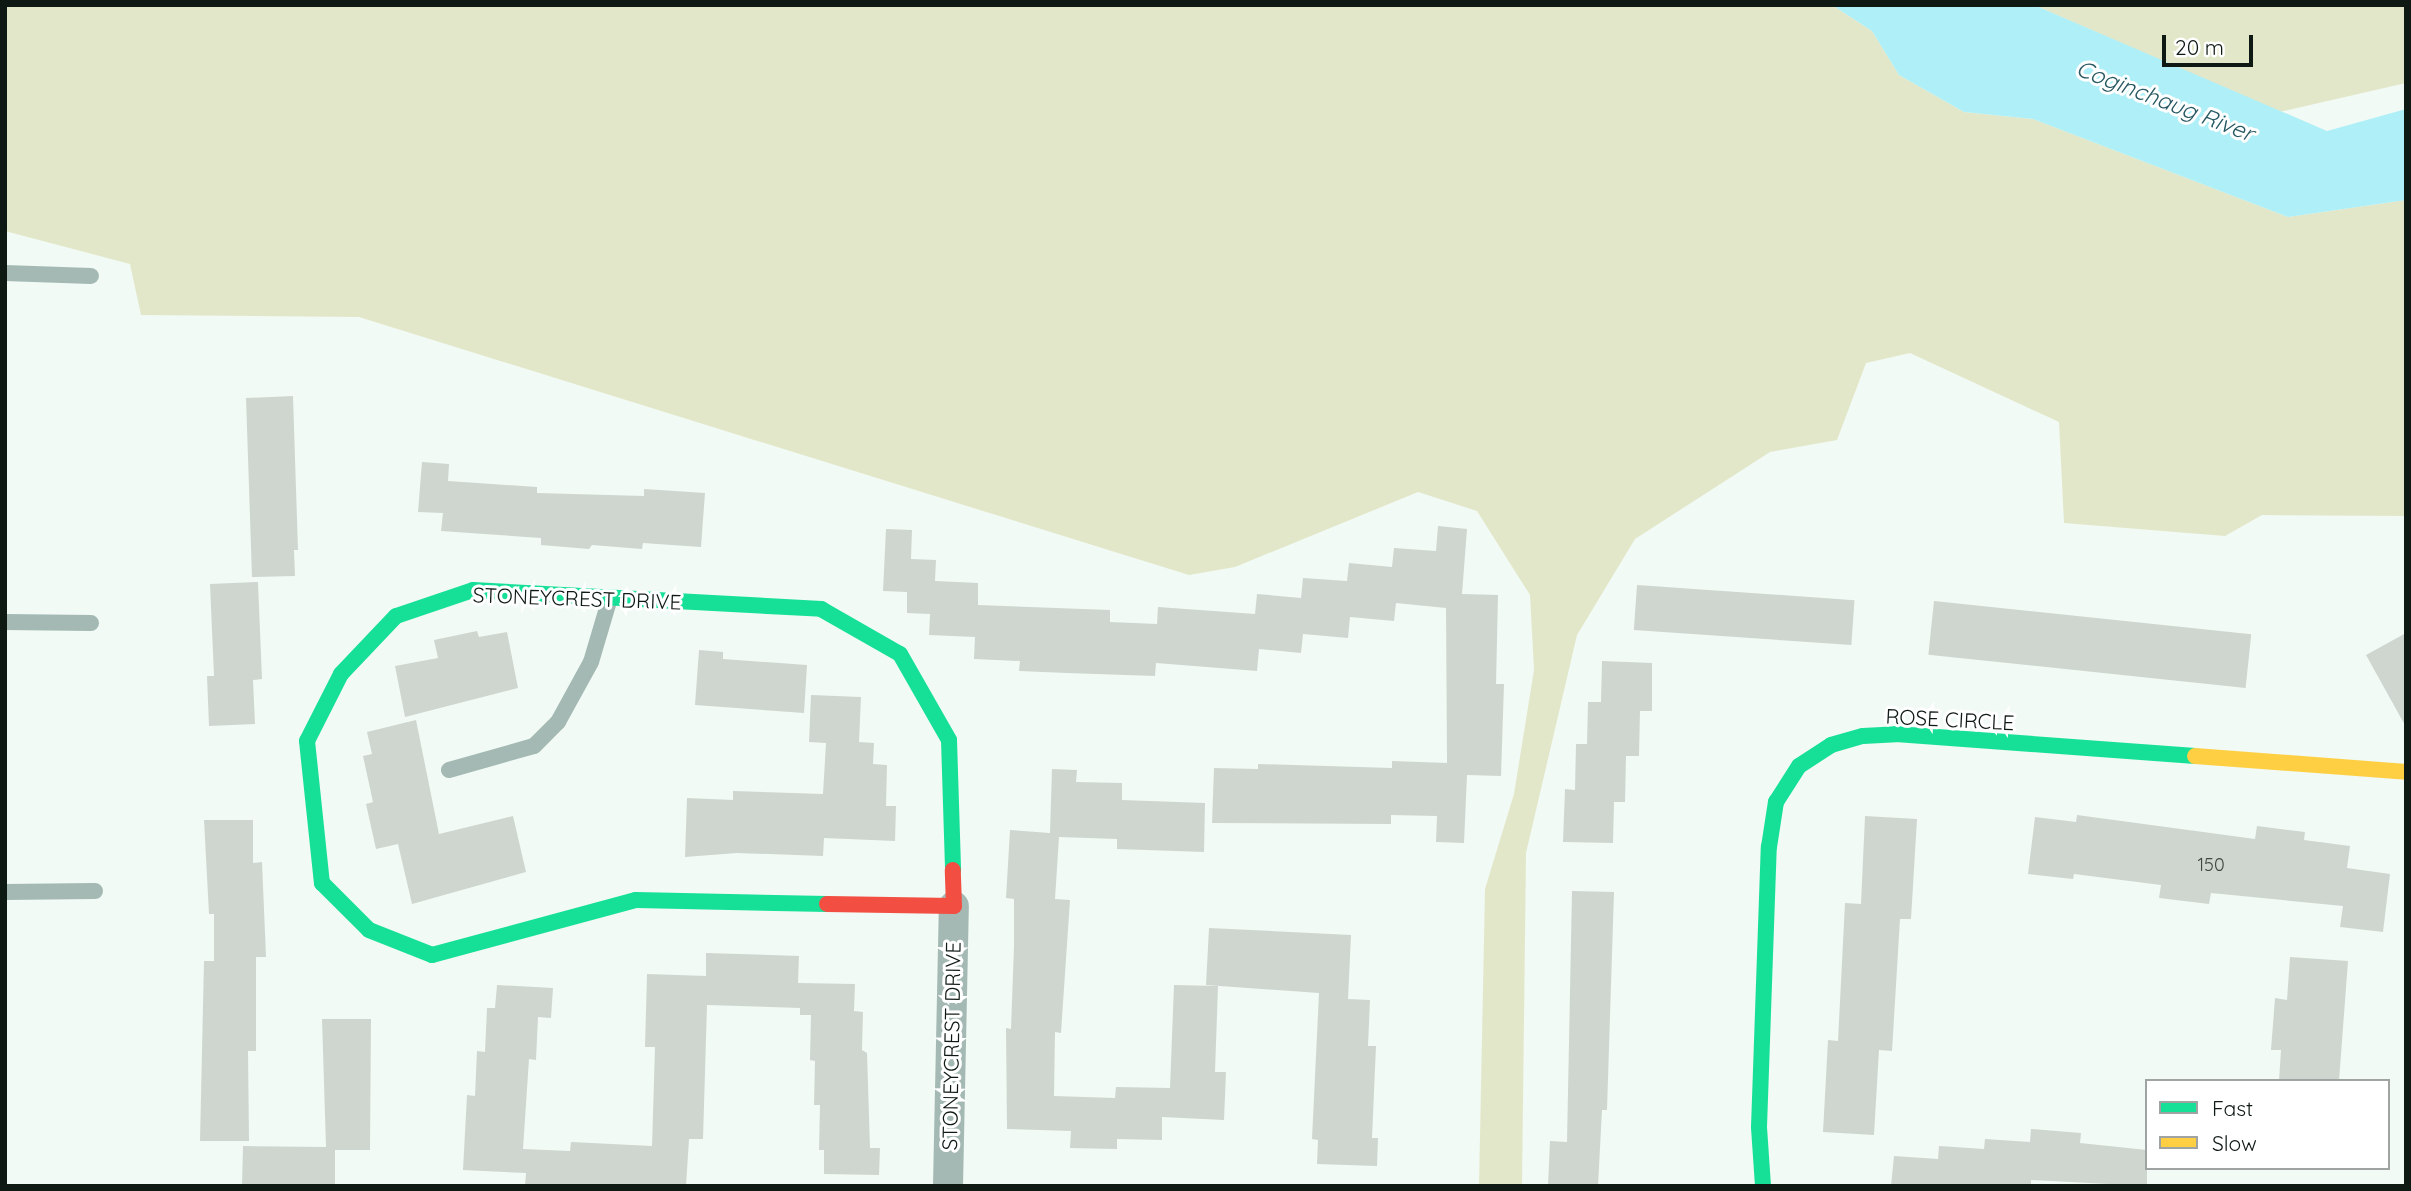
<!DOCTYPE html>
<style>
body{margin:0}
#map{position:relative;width:2411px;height:1191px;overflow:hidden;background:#f1faf4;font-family:Quicksand,sans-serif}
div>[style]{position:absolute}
.green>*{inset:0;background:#e3e7c9}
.water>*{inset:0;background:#aff0f8}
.building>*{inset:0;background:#cfd6cf;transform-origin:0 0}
.lane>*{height:16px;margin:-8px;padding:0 8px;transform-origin:8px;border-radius:8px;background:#a4b9b4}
.street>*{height:30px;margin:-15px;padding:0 15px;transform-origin:15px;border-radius:15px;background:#a4b9b4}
.fast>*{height:16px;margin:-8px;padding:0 8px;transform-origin:8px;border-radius:8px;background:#16e098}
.slow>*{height:16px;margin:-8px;padding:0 8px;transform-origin:8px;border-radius:8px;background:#ffcf43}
.jam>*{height:16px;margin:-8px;padding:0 8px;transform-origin:8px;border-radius:8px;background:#f24e42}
span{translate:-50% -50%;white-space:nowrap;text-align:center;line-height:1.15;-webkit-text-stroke:6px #fff;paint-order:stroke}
.number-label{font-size:18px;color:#3f4842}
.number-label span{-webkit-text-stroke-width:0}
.street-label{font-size:21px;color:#0f1913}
.water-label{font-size:23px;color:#275962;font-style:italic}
.frame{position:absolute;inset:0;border:7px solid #0f1913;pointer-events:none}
.legend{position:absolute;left:2145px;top:1079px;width:245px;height:91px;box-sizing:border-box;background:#fff;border:2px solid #9fa3a1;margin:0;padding:9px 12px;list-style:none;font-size:21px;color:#0f1913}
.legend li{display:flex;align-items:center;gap:14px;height:35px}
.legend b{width:35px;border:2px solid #9fa3a1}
.scale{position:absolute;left:2162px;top:35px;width:91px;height:32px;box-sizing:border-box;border:4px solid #0f1913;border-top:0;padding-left:9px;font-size:21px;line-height:24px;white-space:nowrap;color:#0f1913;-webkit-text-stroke:5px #fff;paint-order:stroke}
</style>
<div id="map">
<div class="green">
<div style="clip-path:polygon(5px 5px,1832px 5px,1872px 31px,1899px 75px,1964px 112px,2033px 119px,2288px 217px,2406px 200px,2406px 516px,2262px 515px,2225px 536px,2064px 523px,2059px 422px,1910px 353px,1866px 363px,1837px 440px,1770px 452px,1635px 539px,1577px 635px,1526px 853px,1522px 1186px,1479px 1186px,1485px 889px,1514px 794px,1534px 670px,1530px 595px,1477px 511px,1418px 492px,1235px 567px,1189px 575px,359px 317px,141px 315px,130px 264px,5px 231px)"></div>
<div style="clip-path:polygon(2034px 5px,2406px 5px,2406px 83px,2279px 112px)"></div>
</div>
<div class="water">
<div style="clip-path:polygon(1832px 5px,2034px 5px,2327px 131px,2406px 109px,2406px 200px,2288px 217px,2033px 119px,1964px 112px,1899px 75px,1872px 31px)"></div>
</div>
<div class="building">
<div style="clip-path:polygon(293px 396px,298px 550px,294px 550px,295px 576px,252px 577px,246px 398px)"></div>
<div style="clip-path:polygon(422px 462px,449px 464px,448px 481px,537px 487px,537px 493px,644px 496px,644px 489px,705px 493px,701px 547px,643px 543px,642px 549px,592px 545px,589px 549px,541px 545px,541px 538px,441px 531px,443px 513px,418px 512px)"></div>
<div style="clip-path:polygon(1438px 526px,1467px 529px,1462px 594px,1498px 595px,1496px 684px,1504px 684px,1501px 776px,1467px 775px,1464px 843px,1436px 842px,1437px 816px,1391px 815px,1391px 824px,1212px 823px,1214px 768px,1258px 769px,1258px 764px,1392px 768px,1392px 761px,1447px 763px,1446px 608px,1396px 603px,1394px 621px,1350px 617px,1348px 638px,1303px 634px,1301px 653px,1259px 649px,1257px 671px,1156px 663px,1155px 676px,1067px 673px,1019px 671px,1020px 661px,974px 659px,975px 637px,929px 635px,930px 614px,907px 613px,907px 592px,883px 591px,886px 529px,912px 530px,911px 559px,936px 560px,935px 581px,978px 583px,978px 605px,1110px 610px,1110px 622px,1157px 624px,1158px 607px,1255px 614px,1257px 594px,1301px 598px,1303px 578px,1347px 581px,1349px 563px,1392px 567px,1394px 548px,1436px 551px)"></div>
<div style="clip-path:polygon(258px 582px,262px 679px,253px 680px,255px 724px,209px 726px,207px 676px,214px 676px,210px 584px)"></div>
<div style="left:1637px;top:585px;width:218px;height:45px;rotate:4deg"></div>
<div style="left:1934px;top:601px;width:319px;height:54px;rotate:6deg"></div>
<div style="clip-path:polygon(477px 631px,479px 637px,507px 632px,518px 688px,405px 717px,395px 666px,438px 658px,434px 640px)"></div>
<div style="clip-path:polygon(2406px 633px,2406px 727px,2366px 655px)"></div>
<div style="clip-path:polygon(699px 650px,723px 652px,723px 659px,807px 665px,804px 713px,695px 705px)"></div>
<div style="clip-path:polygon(1602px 661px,1652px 663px,1652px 711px,1640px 711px,1639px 756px,1626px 756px,1625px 802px,1614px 802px,1613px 843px,1563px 842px,1565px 789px,1575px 790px,1576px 744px,1587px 744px,1588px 702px,1601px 702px)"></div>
<div style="clip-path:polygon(811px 695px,861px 697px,859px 742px,874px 743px,873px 764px,887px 765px,886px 806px,896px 806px,895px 841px,824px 838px,823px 856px,737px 853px,685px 857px,687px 798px,733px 800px,733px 791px,823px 794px,826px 743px,809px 742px)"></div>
<div style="clip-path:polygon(416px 720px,439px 834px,513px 816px,526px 872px,412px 904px,398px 844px,376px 849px,366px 804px,373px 802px,363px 756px,372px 754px,367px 732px)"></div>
<div style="clip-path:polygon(1052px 769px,1077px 770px,1076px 782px,1122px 783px,1122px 800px,1205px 803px,1204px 852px,1117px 849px,1117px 839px,1059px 837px,1055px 899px,1070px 900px,1061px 1033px,1055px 1032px,1054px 1096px,1115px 1098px,1116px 1087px,1170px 1088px,1174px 985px,1218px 986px,1215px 1072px,1226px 1072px,1224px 1120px,1162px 1117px,1162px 1140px,1117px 1139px,1117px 1149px,1070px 1148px,1071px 1131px,1007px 1129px,1006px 1028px,1011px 1029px,1014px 946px,1014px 899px,1006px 898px,1010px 830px,1050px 833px)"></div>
<div style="clip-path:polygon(2077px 815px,2255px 839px,2257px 826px,2305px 832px,2304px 840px,2350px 846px,2347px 868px,2390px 874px,2383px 932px,2340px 927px,2343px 906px,2211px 893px,2209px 904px,2159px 898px,2161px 885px,2074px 874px,2073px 879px,2028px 874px,2035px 817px,2076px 822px)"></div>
<div style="clip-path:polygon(1865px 816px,1917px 819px,1911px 919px,1900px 919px,1892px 1051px,1879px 1050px,1874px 1135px,1823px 1132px,1828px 1040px,1838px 1041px,1845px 903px,1861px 904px)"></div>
<div style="clip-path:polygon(204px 820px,253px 820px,253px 863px,262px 862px,266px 957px,256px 957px,256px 1051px,248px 1051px,249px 1141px,200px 1141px,204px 961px,214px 961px,214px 914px,209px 914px)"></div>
<div style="clip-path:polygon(1572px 891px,1614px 892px,1607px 1110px,1602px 1110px,1598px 1186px,1548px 1186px,1550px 1141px,1567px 1142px)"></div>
<div style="clip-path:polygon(1209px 928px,1351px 935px,1348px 999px,1370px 1000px,1368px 1046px,1376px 1046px,1372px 1138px,1378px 1138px,1377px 1166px,1317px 1164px,1318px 1140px,1312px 1139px,1319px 993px,1206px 985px)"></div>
<div style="clip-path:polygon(706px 953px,799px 956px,798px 983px,855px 984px,854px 1011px,863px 1012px,862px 1050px,867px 1053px,870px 1148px,880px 1148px,879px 1175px,824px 1174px,824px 1150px,819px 1150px,820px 1105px,814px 1105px,815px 1061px,810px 1060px,811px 1015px,800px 1015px,800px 1008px,707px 1005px,703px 1139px,689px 1139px,686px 1186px,525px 1186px,526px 1173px,463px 1170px,467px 1095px,475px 1096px,477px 1051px,485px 1052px,487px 1008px,495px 1008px,497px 985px,553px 988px,551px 1018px,538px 1017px,536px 1060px,529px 1059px,523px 1149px,570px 1151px,571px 1142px,652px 1146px,655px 1047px,645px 1047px,647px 974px,706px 976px)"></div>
<div style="clip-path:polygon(2290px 957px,2348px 961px,2339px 1081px,2279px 1081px,2281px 1050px,2271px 1050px,2275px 998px,2287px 1000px)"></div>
<div style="clip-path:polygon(322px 1019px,371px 1019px,370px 1150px,335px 1150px,335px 1186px,242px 1186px,243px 1146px,326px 1147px)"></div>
<div style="clip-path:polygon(2031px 1129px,2081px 1133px,2080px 1143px,2147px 1150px,2147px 1186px,2031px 1180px,2031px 1186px,1891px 1186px,1894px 1156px,1938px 1159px,1939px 1146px,1984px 1149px,1985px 1139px,2030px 1142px)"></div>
</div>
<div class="lane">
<div style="left:5px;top:273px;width:86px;rotate:2deg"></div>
<div style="left:5px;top:622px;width:86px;rotate:0.7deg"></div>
<div style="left:449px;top:770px;width:88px;rotate:-15.8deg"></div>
<div style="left:534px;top:746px;width:34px;rotate:-45deg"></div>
<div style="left:558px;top:722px;width:68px;rotate:-61.2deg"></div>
<div style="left:591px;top:662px;width:67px;rotate:-73.5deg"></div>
<div style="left:5px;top:892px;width:90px;rotate:-0.6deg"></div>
</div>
<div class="street">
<div style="left:948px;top:1186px;width:280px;rotate:-88.8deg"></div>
</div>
<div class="fast">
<div style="left:473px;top:590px;width:349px;rotate:3.1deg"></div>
<div style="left:821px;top:609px;width:91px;rotate:29.7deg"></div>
<div style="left:900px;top:654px;width:99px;rotate:60.3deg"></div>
<div style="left:949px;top:740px;width:130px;rotate:88.2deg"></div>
<div style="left:473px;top:590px;width:81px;rotate:161.3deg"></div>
<div style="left:396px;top:616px;width:80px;rotate:133.5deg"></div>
<div style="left:341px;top:674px;width:75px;rotate:116.9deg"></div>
<div style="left:307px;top:741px;width:143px;rotate:84deg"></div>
<div style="left:322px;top:883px;width:66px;rotate:45deg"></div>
<div style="left:369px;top:930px;width:68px;rotate:21.6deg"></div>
<div style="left:432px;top:955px;width:211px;rotate:-15.1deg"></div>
<div style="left:636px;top:900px;width:191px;rotate:1.2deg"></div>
<div style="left:1763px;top:1186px;width:59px;rotate:-93.9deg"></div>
<div style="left:1759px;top:1127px;width:280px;rotate:-88deg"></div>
<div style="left:1769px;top:847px;width:46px;rotate:-81.2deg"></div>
<div style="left:1776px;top:802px;width:43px;rotate:-57.4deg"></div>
<div style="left:1799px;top:766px;width:38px;rotate:-33deg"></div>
<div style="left:1831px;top:745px;width:33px;rotate:-16deg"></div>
<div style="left:1863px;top:736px;width:33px;rotate:-3deg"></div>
<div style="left:1896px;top:734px;width:300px;rotate:4.2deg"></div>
</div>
<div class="slow">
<div style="left:2195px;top:756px;width:212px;rotate:4.3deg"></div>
</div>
<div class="jam">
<div style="left:827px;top:904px;width:127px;rotate:0.9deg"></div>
<div style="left:954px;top:906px;width:36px;rotate:-92deg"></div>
</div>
<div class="number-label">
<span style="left:2211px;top:865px">150</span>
</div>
<div class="street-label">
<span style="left:577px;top:598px;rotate:2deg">STONEYCREST DRIVE</span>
<span style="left:1950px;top:719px;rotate:3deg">ROSE CIRCLE</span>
<span style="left:951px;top:1046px;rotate:-89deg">STONEYCREST DRIVE</span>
</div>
<div class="water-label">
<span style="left:2165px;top:101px;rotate:21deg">Coginchaug River</span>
</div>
<div class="frame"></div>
<ul class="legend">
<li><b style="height:9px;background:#16e098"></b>Fast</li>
<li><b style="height:9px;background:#ffcf43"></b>Slow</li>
</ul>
<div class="scale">20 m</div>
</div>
